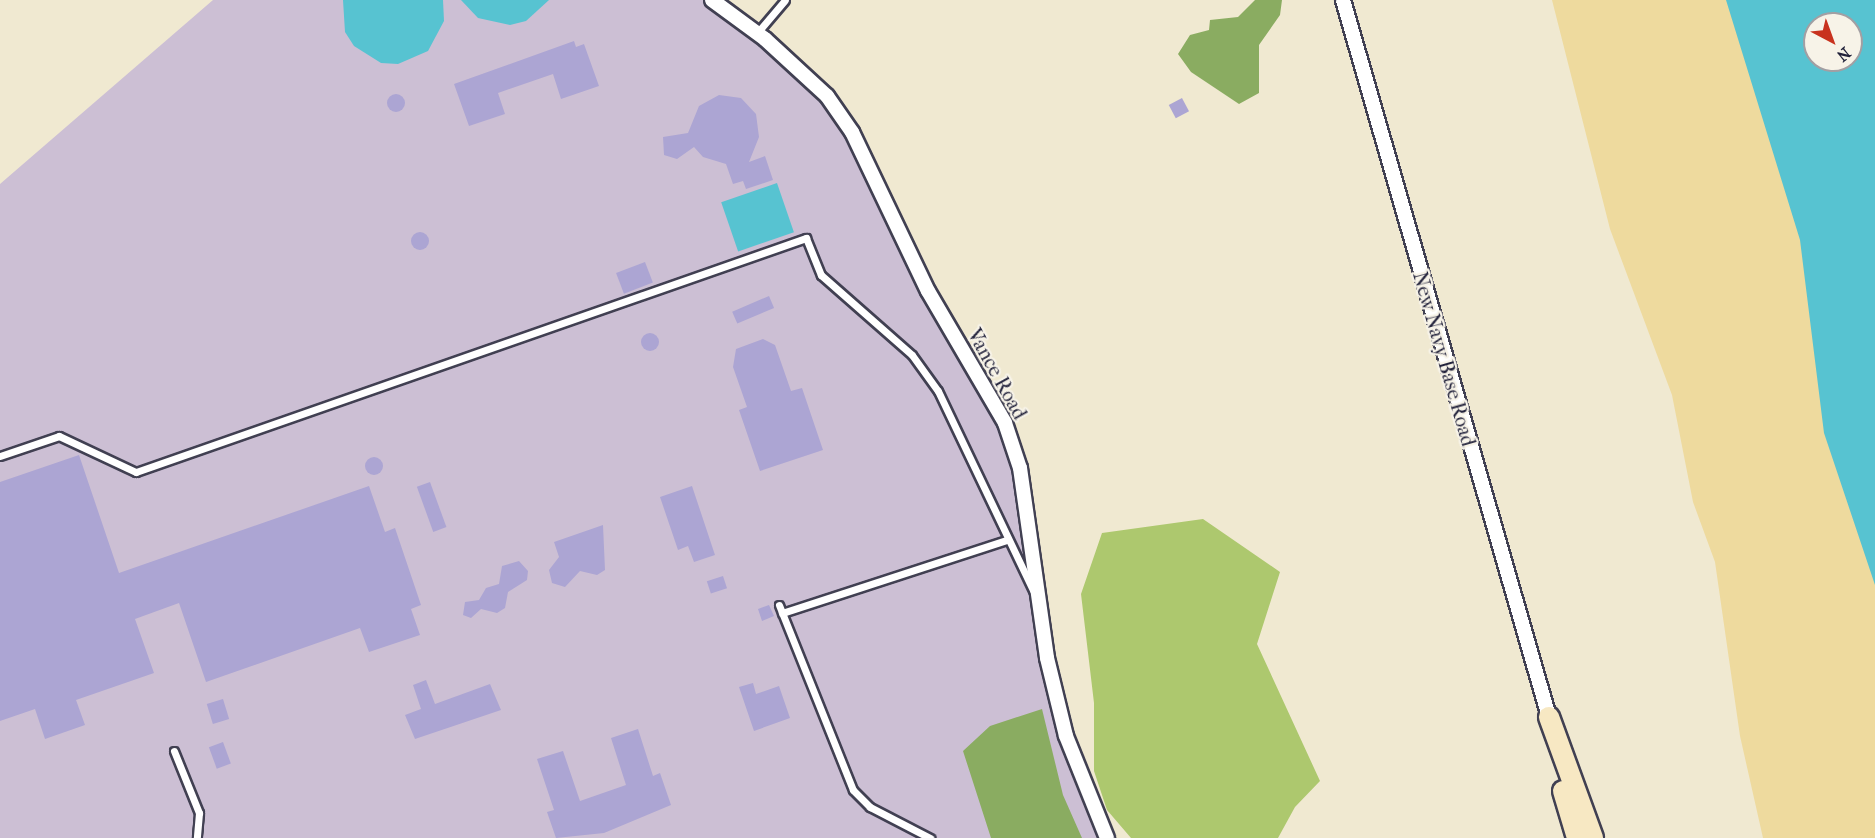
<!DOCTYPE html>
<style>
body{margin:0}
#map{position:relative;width:1875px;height:838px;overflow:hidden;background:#f0e9d1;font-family:"IM FELL French Canon",serif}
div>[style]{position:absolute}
.industrial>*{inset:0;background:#ccbfd4}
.green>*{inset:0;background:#adc86e}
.forest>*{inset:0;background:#8aac61}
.sand>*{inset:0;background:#eeda9e}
.water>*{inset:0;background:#57c3d1;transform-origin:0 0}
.building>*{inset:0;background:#aca5d3;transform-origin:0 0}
.round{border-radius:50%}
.roads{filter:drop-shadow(2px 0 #414052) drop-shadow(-2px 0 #414052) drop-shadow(0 2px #414052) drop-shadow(0 -2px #414052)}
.lane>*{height:7px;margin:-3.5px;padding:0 3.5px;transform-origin:3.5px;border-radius:3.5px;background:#fff}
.street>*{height:14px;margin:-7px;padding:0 7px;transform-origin:7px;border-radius:7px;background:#fff}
.secondary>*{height:20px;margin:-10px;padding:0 10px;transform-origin:10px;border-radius:10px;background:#f7e8c3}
span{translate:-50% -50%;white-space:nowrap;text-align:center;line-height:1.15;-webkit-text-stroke:4.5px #f7f3e8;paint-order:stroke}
.street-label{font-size:20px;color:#22223b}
.north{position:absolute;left:1803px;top:12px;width:60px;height:60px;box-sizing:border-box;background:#f7f3e8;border:2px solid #a29fa3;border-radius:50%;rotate:139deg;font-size:16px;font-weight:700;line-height:24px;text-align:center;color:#22223b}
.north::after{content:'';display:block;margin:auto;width:21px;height:27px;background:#c8321e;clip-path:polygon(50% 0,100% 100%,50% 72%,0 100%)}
</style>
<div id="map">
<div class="industrial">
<div style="clip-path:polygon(213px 0,712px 0,827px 96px,1005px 423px,1059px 703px,1107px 838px,0 838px,0 184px)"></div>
</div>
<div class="green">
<div style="clip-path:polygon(1203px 519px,1280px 572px,1257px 644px,1320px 781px,1295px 807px,1278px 838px,1131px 838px,1107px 810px,1094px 771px,1094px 703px,1081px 594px,1102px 533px)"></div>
</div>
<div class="forest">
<div style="clip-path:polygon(1255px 0,1282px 0,1280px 15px,1259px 45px,1259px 93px,1239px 104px,1191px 72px,1178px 54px,1190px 35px,1209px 30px,1210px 20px,1238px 17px)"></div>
<div style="clip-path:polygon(1042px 709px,1063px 795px,1082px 838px,991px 838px,963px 751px,990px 726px)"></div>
</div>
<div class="sand">
<div style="clip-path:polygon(evenodd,1552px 0,1875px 0,1875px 838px,1763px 838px,1740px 736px,1715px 562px,1693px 502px,1672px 395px,1610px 229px,1552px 0,1815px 24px,1851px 24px,1851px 60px,1815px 60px,1815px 24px)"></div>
</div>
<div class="water">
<div style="clip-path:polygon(343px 0,443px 0,444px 21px,428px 51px,398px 64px,381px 63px,354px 46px,345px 32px)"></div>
<div style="clip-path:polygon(461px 0,549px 0,526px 21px,510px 25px,478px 18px)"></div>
<div style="clip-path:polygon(evenodd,1726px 0,1875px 0,1875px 585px,1824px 433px,1800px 240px,1726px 0,1815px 24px,1851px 24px,1851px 60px,1815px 60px,1815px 24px)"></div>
<div style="left:777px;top:183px;width:52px;height:59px;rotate:71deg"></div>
</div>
<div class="building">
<div style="clip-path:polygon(574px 41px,576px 47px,584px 44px,599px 86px,561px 99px,553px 74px,498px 93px,505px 114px,469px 126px,454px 84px)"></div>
<div class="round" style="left:387px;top:94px;width:18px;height:18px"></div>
<div style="clip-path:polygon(719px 95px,741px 98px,756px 114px,759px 137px,749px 162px,765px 156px,773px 180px,746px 189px,743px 181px,733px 184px,726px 164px,703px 157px,694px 147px,677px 159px,664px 155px,663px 137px,688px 133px,699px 106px)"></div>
<div style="left:1182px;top:98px;width:15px;height:15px;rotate:62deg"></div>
<div class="round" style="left:411px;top:232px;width:18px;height:18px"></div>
<div style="left:645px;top:262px;width:22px;height:31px;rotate:69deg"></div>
<div style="left:769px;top:296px;width:13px;height:40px;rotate:67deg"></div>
<div class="round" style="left:641px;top:333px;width:18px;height:18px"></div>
<div style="clip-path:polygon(763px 339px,775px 345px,791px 391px,802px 388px,823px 450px,760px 471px,739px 410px,747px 407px,733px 367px,736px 349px)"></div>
<div style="clip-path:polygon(79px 455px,119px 573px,369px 486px,385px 532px,395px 528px,421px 605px,411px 609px,420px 635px,369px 652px,360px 628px,206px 682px,179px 603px,135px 619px,154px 673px,76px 700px,85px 725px,45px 739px,35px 709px,0 721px,0 482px)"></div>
<div class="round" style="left:365px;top:457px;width:18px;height:18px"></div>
<div style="left:430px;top:482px;width:48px;height:14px;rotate:70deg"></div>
<div style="clip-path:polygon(692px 486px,715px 555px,694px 562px,688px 546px,678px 550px,660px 497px)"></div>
<div style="clip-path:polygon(603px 525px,605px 570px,597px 575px,580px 571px,565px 587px,552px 583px,549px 570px,559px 557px,554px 542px)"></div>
<div style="clip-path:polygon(519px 561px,528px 571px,527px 580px,508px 592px,505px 608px,497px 613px,481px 609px,471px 618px,463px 615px,465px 602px,479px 600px,486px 588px,499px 584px,502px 566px)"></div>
<div style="left:723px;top:576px;width:13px;height:17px;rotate:72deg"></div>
<div style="clip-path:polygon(769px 605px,774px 616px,762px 621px,758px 609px)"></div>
<div style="clip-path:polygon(426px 680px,435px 704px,490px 684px,501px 710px,415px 739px,405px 715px,421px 709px,413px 685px)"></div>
<div style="clip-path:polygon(753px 683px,756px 694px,779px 686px,790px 718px,754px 731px,739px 687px)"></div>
<div style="left:223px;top:699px;width:21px;height:17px;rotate:73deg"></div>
<div style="clip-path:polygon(638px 729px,653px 776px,660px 773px,671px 805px,604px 833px,556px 838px,547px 812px,554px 810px,537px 759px,563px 751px,580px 801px,626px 785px,611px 738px)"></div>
<div style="left:223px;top:742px;width:23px;height:15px;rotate:70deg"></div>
</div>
<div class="roads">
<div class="lane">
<div style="left:757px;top:33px;width:43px;rotate:-49.7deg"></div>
<div style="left:0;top:456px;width:62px;rotate:-18.7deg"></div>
<div style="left:59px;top:436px;width:85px;rotate:25.1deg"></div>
<div style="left:136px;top:472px;width:710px;rotate:-19.25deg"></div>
<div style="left:806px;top:238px;width:40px;rotate:68deg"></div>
<div style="left:821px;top:275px;width:121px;rotate:41.3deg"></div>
<div style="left:912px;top:355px;width:44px;rotate:54.2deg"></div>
<div style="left:938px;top:391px;width:221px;rotate:64.5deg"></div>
<div style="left:779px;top:605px;width:199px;rotate:68.2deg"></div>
<div style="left:853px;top:790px;width:24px;rotate:45deg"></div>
<div style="left:870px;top:807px;width:68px;rotate:27.3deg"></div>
<div style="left:782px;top:613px;width:237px;rotate:-18deg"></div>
<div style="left:174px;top:751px;width:67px;rotate:68deg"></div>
<div style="left:199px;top:813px;width:25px;rotate:95deg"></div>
</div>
<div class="street">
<div style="left:712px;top:0;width:66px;rotate:36.3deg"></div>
<div style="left:765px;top:39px;width:84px;rotate:42.6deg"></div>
<div style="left:827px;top:96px;width:44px;rotate:55.2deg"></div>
<div style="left:852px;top:132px;width:176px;rotate:64.5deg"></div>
<div style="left:928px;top:291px;width:153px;rotate:59.7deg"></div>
<div style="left:1005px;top:423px;width:47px;rotate:71.6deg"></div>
<div style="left:1020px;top:468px;width:192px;rotate:81.9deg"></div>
<div style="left:1047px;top:658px;width:80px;rotate:76.3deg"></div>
<div style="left:1066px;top:736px;width:110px;rotate:68.1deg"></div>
<div style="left:1343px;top:0;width:746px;rotate:73.97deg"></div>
</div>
<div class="secondary">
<div style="left:1549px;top:717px;width:129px;rotate:70deg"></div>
<div style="left:1563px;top:791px;width:49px;rotate:73.4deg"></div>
</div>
</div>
<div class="street-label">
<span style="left:1444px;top:359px;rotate:74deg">New Navy Base Road</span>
<span style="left:997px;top:374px;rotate:61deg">Vance Road</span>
</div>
<div class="north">N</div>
</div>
